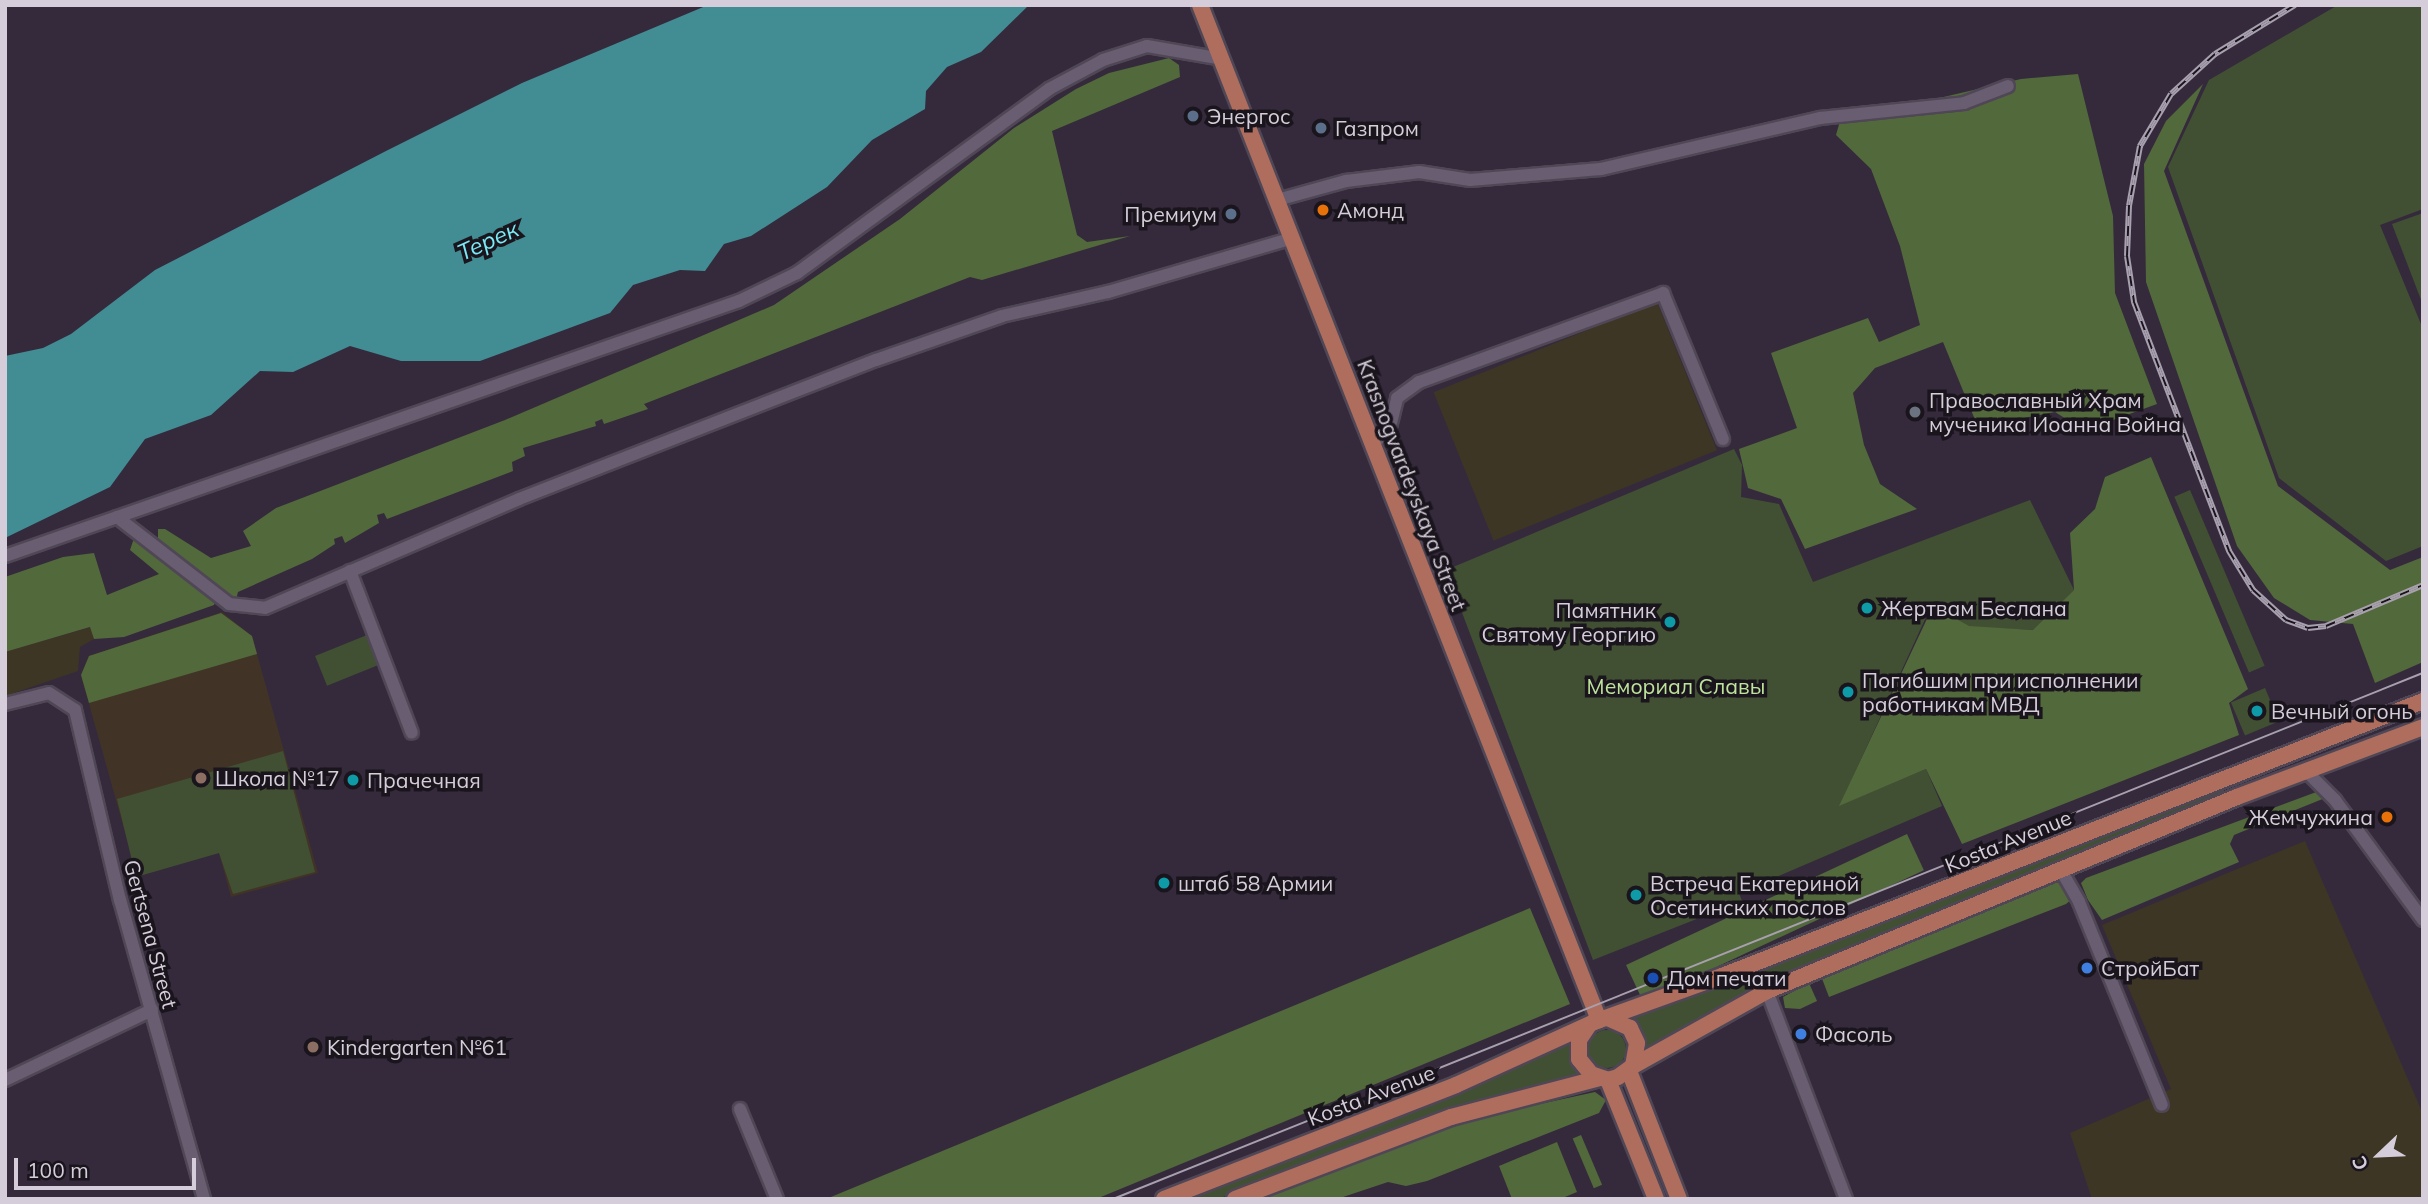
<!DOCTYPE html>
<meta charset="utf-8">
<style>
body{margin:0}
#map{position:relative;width:2428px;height:1204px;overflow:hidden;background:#352a3c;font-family:Mulish,sans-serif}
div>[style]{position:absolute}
.industrial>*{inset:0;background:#3d3625;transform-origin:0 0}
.education>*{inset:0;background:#413426}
.green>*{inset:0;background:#415033;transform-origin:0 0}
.round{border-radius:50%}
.forest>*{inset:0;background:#52693b;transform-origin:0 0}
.water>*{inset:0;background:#428c94}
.roads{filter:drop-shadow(2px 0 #504756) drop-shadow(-2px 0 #504756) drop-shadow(0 2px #504756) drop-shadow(0 -2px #504756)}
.minor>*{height:12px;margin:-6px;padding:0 6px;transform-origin:6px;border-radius:6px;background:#695d71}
.major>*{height:16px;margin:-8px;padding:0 8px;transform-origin:8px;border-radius:8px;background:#af6e5d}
.tram>*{height:2px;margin:-1px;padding:0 1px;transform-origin:1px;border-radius:1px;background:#a8a0ae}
.rail>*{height:6px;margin-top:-3px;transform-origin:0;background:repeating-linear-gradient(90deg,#1a151d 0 10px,#a8a0ae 0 20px);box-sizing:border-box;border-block:2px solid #a8a0ae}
.dots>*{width:19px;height:19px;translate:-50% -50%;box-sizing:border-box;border:4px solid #1a151d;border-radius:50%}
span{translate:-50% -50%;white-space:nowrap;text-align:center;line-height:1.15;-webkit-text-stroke:7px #1a151d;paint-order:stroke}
.poi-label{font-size:21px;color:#d5ceda}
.left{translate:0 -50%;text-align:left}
.right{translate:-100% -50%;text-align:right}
.street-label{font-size:21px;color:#d5ceda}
.park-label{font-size:21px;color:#bee49b}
.water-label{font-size:23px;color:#79eaf6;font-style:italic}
.frame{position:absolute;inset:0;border:7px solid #d5ceda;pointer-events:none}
.north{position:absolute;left:2344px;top:1120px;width:70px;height:70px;-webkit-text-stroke:5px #1a151d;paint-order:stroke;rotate:247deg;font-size:19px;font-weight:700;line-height:28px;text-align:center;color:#d5ceda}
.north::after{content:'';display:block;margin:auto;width:24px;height:32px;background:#d5ceda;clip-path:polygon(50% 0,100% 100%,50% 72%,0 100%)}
.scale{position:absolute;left:14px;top:1158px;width:182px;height:32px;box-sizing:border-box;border:4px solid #d5ceda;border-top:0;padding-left:9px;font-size:21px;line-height:24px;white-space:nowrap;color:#d5ceda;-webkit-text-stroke:5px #1a151d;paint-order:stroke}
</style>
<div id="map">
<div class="industrial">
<div style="left:1657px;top:302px;width:160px;height:241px;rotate:68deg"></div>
<div style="clip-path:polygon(91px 627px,94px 639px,80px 647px,78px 671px,5px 696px,5px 652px)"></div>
<div style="clip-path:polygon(2305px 841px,2423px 1114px,2423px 1199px,2092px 1199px,2070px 1133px,2171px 1089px,2102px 925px)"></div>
</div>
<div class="education">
<div style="clip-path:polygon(222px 612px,252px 636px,318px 873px,231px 897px,219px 853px,137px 875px,81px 675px,89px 656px)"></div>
</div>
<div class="green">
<div style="clip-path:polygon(2338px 5px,2423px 5px,2423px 209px,2380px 225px,2423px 329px,2423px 546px,2386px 561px,2279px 478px,2168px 167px,2209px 80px)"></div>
<div style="clip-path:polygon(2423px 213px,2423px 305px,2392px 224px)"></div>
<div style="clip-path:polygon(1734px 449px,1742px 465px,1741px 497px,1779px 504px,1813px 582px,2030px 500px,2074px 590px,2034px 630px,1968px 627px,1932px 604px,1840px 805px,1926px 769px,1942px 806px,1739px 893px,1742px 901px,1593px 960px,1446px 570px)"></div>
<div style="left:2190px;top:490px;width:191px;height:17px;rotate:67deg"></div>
<div style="left:367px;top:635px;width:32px;height:56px;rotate:68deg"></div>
<div style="left:2265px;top:688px;width:36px;height:37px;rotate:67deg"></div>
<div style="clip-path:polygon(283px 751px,315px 872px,233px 894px,219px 853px,136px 877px,117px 799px)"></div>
<div style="clip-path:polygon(2223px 790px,2224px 796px,1763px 982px,1642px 1054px,1627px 1018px)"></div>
<div class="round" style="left:1588px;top:1030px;width:38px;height:38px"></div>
<div style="clip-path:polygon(1573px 1041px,1583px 1075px,1465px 1105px,1218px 1199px,1182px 1199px)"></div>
</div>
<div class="forest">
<div style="clip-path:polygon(1169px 58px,1179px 65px,1180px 77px,1052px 131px,1077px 235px,1087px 242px,1130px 236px,982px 280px,970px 277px,644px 404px,648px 409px,604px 424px,602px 419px,595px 422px,596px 426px,523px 448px,525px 456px,512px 462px,513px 471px,387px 519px,384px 513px,377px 515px,379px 523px,345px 543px,342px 536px,334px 539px,335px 544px,312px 559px,238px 592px,236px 600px,170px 553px,158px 538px,158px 529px,165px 529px,211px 558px,251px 546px,243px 531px,276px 508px,505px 420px,774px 305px,900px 219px,1014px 128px,1076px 89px,1109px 73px)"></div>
<div style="clip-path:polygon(2078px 74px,2113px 216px,2115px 293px,2157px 404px,2113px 420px,2079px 427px,2055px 412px,1978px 427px,1943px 342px,1875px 368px,1853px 393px,1864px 445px,1880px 484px,1917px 509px,1805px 549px,1781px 499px,1748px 488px,1739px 449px,1797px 428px,1771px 353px,1868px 318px,1879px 342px,1920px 325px,1900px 246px,1871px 169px,1836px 135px,1840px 121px,2021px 79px)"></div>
<div style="clip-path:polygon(2203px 84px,2164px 171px,2278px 486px,2390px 570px,2423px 557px,2423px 662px,2375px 683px,2353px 624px,2310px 620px,2274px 598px,2237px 546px,2146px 282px,2144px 164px,2166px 121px)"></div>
<div style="clip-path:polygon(2151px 457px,2248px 689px,2229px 703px,2239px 735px,1962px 844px,1926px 769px,1839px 806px,1933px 606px,1969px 626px,2033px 630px,2074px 590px,2070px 533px,2095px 509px,2105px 477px)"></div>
<div style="clip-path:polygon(140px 540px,216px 600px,214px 605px,124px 637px,94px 639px,90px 627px,5px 652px,5px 577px,63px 557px,94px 553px,107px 595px,159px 574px,130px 550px,133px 541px)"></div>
<div style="clip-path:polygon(221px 613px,252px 636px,257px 654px,89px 703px,81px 675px,89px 656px)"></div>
<div style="clip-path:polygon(2319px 791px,2325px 798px,2234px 835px,2230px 844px,2239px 862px,2102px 920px,2088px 900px,2081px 883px,2086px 878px)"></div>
<div style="left:1907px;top:834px;width:40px;height:310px;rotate:65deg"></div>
<div style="clip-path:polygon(2056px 881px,2062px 881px,2072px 899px,2066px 904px,1829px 997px,1821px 976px)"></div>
<div style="clip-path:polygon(1530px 908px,1570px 1004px,1096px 1199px,826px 1199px)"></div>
<div style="clip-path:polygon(1809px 983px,1817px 1001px,1800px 1009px,1785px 1008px,1783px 997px)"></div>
<div style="clip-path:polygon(1595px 1092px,1606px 1100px,1599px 1113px,1427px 1181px,1406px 1186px,1388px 1182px,1337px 1199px,1263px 1199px,1452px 1123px)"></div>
<div style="left:1581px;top:1135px;width:54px;height:9px;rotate:67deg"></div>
<div style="clip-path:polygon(1557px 1142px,1577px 1192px,1560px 1199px,1512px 1199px,1499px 1166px)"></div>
</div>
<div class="water">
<div style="clip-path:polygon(708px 5px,1029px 5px,981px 52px,947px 67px,926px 91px,925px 109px,872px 140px,827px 187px,751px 236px,724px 244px,705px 271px,680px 270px,633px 285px,610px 313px,480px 361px,401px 361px,350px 346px,293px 372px,260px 371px,211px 415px,145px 439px,110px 487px,5px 538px,5px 356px,43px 348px,71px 334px,155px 270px,386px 151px,522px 83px)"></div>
</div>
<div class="roads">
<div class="minor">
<div style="left:1277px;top:200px;width:72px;rotate:-15.4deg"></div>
<div style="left:1346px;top:181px;width:74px;rotate:-7deg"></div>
<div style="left:1419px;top:172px;width:52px;rotate:8.9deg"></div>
<div style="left:1470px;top:180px;width:131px;rotate:-4.8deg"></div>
<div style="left:1601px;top:169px;width:225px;rotate:-13.1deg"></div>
<div style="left:1820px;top:118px;width:145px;rotate:-5.9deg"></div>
<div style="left:1964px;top:103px;width:47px;rotate:-21.1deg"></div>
<div style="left:1373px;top:441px;width:16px;rotate:-22deg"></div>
<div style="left:1388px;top:435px;width:38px;rotate:-76deg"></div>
<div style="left:1397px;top:398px;width:27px;rotate:-36deg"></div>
<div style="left:1419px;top:382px;width:260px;rotate:-20deg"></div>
<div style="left:1663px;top:293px;width:158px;rotate:67.7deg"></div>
<div style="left:117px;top:517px;width:142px;rotate:37.8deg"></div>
<div style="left:229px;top:604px;width:36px;rotate:6deg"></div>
<div style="left:265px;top:608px;width:276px;rotate:-23.2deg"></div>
<div style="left:519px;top:499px;width:383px;rotate:-21.3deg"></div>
<div style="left:876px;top:360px;width:133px;rotate:-19.2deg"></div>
<div style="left:1002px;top:316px;width:109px;rotate:-12.8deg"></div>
<div style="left:1108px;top:292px;width:193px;rotate:-16.3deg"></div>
<div style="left:5px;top:556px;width:777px;rotate:-19.16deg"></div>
<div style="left:739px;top:301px;width:64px;rotate:-25.8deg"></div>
<div style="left:797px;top:273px;width:312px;rotate:-36.1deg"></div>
<div style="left:1049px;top:89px;width:61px;rotate:-28.2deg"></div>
<div style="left:1103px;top:60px;width:46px;rotate:-17.7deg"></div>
<div style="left:1147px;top:46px;width:76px;rotate:9.8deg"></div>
<div style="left:350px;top:571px;width:173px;rotate:69.1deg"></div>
<div style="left:5px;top:704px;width:45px;rotate:-14deg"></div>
<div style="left:49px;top:693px;width:31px;rotate:33deg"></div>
<div style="left:75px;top:710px;width:195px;rotate:76.7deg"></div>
<div style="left:120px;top:900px;width:311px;rotate:74.3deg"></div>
<div style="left:2307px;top:772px;width:40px;rotate:45deg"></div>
<div style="left:2335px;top:800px;width:149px;rotate:53.7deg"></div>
<div style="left:2062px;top:872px;width:34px;rotate:60deg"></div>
<div style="left:2079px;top:902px;width:219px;rotate:67.8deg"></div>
<div style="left:1767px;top:991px;width:222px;rotate:69.2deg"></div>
<div style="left:5px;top:1080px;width:163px;rotate:-25.5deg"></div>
<div style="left:740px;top:1109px;width:97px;rotate:67.7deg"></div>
</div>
<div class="major">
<div style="left:1200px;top:5px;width:1091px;rotate:68.54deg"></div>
<div style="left:1589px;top:1025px;width:18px;rotate:124deg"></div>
<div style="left:1579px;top:1040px;width:19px;rotate:90deg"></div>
<div style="left:1579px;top:1059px;width:19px;rotate:51deg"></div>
<div style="left:1591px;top:1074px;width:18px;rotate:19deg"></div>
<div style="left:1608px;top:1080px;width:10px;rotate:-17deg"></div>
<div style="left:1618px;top:1077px;width:19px;rotate:-36deg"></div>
<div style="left:1633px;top:1066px;width:23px;rotate:-80deg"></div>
<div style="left:1637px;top:1043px;width:17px;rotate:-115deg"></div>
<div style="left:1630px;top:1028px;width:24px;rotate:-156deg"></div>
<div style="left:1633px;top:1066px;width:154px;rotate:-29.2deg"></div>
<div style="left:1767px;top:991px;width:508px;rotate:-22.43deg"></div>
<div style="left:2237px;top:797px;width:199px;rotate:-20.6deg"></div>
<div style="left:1629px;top:1071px;width:137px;rotate:68.7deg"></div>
<div style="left:1608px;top:1080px;width:128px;rotate:68deg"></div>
<div style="left:1164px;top:1199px;width:313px;rotate:-21.3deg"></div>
<div style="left:1456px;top:1085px;width:152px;rotate:-24.5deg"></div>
<div style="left:1594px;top:1022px;width:136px;rotate:-19.8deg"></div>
<div style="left:1722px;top:976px;width:753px;rotate:-21.42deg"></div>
<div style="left:1235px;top:1199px;width:231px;rotate:-20.8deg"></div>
<div style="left:1451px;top:1117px;width:154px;rotate:-14.7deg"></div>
</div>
</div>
<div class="tram">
<div style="left:1113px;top:1199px;width:1412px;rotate:-21.88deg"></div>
</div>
<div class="rail">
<div style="left:2295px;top:5px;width:94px;rotate:148.5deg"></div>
<div style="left:2215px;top:54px;width:59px;rotate:137.7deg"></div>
<div style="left:2171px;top:94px;width:61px;rotate:120.8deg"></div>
<div style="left:2140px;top:146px;width:61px;rotate:100.4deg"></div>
<div style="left:2129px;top:206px;width:50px;rotate:92.3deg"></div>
<div style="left:2127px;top:256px;width:47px;rotate:81.3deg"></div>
<div style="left:2134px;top:302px;width:267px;rotate:69.1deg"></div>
<div style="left:2229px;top:551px;width:46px;rotate:58.4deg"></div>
<div style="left:2253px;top:590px;width:45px;rotate:42.3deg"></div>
<div style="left:2286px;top:620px;width:23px;rotate:20deg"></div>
<div style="left:2308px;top:628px;width:18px;rotate:-6deg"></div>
<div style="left:2326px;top:626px;width:105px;rotate:-22.9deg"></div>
</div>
<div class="dots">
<div style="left:1193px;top:116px;background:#5c6f8a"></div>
<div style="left:1321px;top:128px;background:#5c6f8a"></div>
<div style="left:1323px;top:210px;background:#e8710a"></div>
<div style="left:1231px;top:214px;background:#5c6f8a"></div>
<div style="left:1915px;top:412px;background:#6b7280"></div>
<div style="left:1867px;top:608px;background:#0f9aa8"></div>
<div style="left:1670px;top:622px;background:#0f9aa8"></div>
<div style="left:1848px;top:692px;background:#0f9aa8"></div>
<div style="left:2257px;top:711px;background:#0f9aa8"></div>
<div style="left:201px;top:778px;background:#8d6e63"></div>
<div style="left:353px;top:780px;background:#0f9aa8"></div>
<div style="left:2387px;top:817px;background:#e8710a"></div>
<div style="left:1164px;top:883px;background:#0f9aa8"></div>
<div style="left:1636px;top:895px;background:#0f9aa8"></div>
<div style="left:2087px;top:968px;background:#3f7fe0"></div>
<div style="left:1653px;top:978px;background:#1a4fb4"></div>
<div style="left:1801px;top:1034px;background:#3f7fe0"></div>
<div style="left:313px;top:1047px;background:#8d6e63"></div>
</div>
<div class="poi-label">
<span class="left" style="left:1207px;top:116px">Энергос</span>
<span class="left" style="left:1335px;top:128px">Газпром</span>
<span class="left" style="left:1337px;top:210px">Амонд</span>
<span class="right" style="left:1217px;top:214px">Премиум</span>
<span class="left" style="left:1929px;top:412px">Православный Храм<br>мученика Иоанна Война</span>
<span class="left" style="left:1881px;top:608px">Жертвам Беслана</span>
<span class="right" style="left:1656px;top:622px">Памятник<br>Святому Георгию</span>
<span class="left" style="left:1862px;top:692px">Погибшим при исполнении<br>работникам МВД</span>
<span class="left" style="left:2271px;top:711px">Вечный огонь</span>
<span class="left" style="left:215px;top:778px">Школа №17</span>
<span class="left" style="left:367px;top:780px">Прачечная</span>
<span class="right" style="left:2373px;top:817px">Жемчужина</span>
<span class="left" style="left:1178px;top:883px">штаб 58 Армии</span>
<span class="left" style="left:1650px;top:895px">Встреча Екатериной<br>Осетинских послов</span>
<span class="left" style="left:2101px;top:968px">СтройБат</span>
<span class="left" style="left:1667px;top:978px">Дом печати</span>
<span class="left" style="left:1815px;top:1034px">Фасоль</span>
<span class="left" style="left:327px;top:1047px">Kindergarten №61</span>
</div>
<div class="street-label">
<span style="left:1412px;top:485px;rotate:69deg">Krasnogvardeyskaya Street</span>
<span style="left:2008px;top:841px;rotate:-22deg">Kosta Avenue</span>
<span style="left:151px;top:934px;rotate:75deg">Gertsena Street</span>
<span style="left:1371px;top:1095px;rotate:-21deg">Kosta Avenue</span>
</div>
<div class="park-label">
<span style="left:1676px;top:686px">Мемориал Славы</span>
</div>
<div class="water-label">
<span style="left:488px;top:241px;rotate:-24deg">Терек</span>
</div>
<div class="frame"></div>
<div class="north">С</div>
<div class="scale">100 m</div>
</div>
